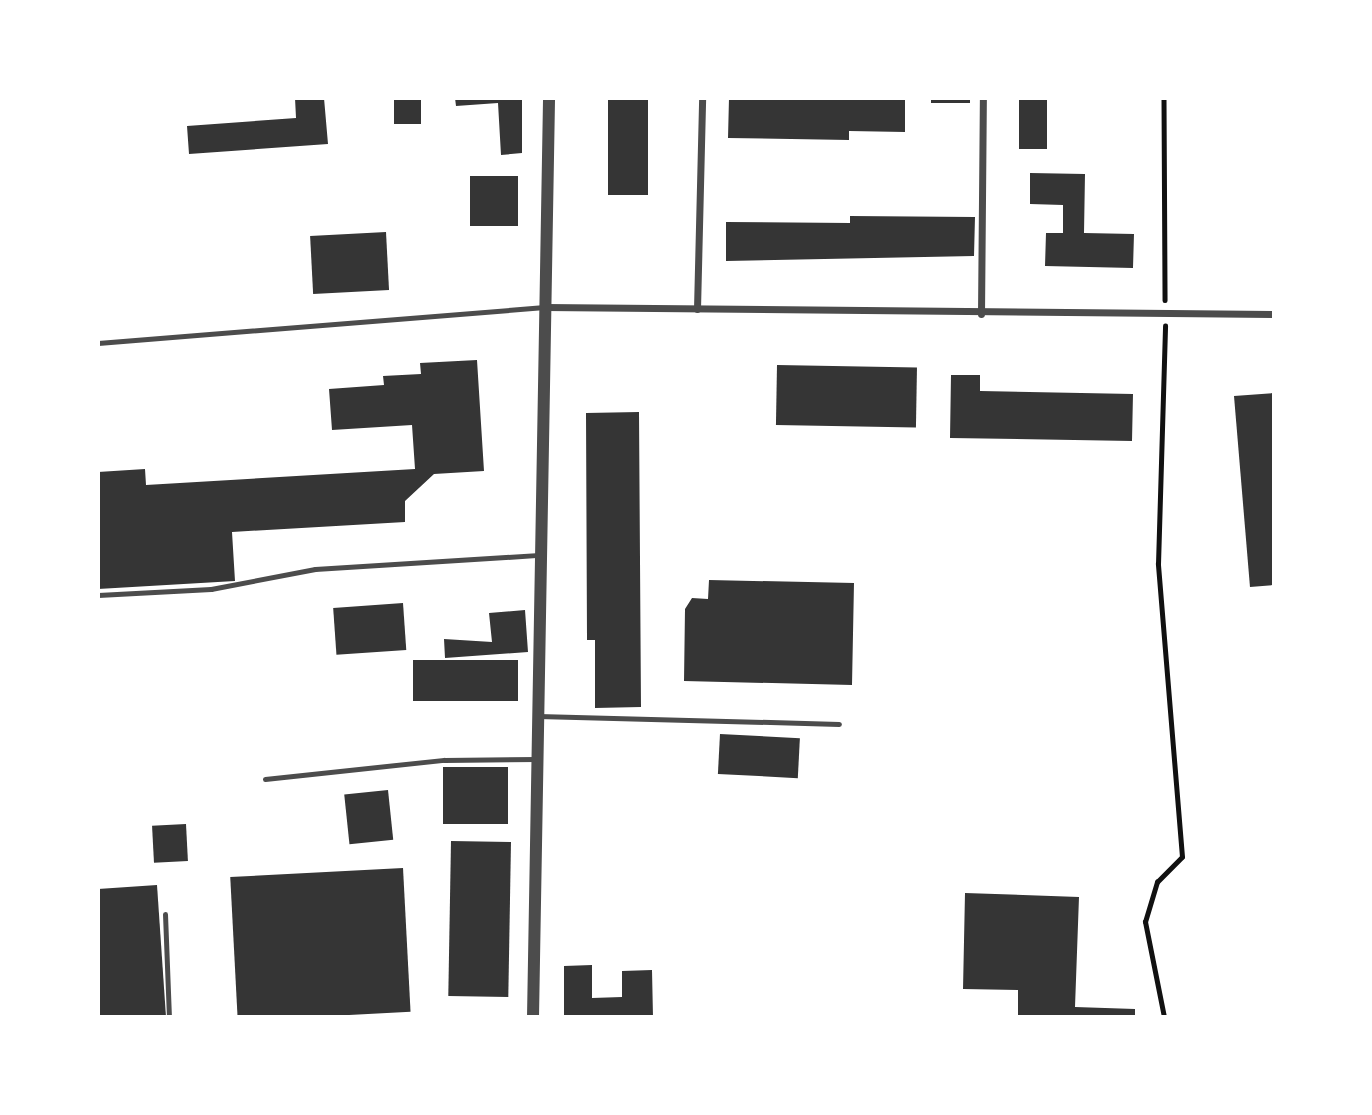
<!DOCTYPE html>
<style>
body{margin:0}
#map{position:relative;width:1372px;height:1115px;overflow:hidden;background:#fff;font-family:Lora,serif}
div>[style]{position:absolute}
.building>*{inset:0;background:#353535;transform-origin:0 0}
.path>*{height:4.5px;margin:-2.25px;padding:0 2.25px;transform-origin:2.25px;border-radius:2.25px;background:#111}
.service>*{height:5px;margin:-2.5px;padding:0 2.5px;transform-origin:2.5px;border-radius:2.5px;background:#4c4c4c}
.minor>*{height:7px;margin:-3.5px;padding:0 3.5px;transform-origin:3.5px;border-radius:3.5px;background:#4c4c4c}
.tertiary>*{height:12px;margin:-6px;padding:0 6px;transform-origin:6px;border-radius:6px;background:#4c4c4c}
span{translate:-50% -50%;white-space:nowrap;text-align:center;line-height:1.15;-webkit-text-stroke:6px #fff;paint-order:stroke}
.frame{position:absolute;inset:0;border:100px solid #fff;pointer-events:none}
</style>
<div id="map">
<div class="building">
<div style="clip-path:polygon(295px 98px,324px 98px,328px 144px,189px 154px,187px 126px,296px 118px)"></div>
<div style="left:394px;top:98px;width:27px;height:26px"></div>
<div style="clip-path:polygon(455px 98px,522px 98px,522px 153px,501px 155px,498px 103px,456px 106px)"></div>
<div style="left:608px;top:98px;width:40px;height:97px"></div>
<div style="clip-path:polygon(729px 98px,905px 98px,905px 132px,849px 131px,849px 140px,728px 138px)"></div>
<div style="left:931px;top:98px;width:39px;height:5px"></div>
<div style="left:1019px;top:98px;width:28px;height:51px"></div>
<div style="clip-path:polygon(1030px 173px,1085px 174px,1084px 233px,1134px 234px,1133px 268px,1045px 266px,1046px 233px,1063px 233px,1063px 205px,1030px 204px)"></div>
<div style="left:470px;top:176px;width:48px;height:50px"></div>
<div style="clip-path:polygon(850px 216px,975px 217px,974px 256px,726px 261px,726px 222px,850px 223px)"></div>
<div style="left:386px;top:232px;width:58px;height:76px;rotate:87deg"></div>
<div style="clip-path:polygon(477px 360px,484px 471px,434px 474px,405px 501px,405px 522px,232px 532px,235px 581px,98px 589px,98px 472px,145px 469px,146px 485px,415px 469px,412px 425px,332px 430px,329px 389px,384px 385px,383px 376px,421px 374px,420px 363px)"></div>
<div style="left:777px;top:365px;width:140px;height:60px;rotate:1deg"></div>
<div style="clip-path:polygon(951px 375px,980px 375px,980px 391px,1133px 394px,1132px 441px,950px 438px)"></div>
<div style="clip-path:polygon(1274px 393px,1274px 585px,1250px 587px,1234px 396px)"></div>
<div style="clip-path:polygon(639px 412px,641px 707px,595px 708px,595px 640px,587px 640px,586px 413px)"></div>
<div style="clip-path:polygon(709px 580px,854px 583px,852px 685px,684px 681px,685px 609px,692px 598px,708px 599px)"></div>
<div style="left:403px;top:603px;width:47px;height:70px;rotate:86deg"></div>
<div style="clip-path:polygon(525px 610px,528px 652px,445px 658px,444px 639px,492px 642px,489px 613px)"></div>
<div style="left:518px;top:660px;width:41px;height:105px;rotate:90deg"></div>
<div style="left:720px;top:734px;width:80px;height:40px;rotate:3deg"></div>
<div style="left:443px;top:767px;width:65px;height:57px"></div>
<div style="left:388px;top:790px;width:50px;height:44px;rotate:84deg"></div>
<div style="left:186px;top:824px;width:37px;height:34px;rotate:87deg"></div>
<div style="left:451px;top:841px;width:60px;height:155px;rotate:1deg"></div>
<div style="left:403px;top:868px;width:144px;height:173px;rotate:87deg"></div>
<div style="clip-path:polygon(157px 885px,166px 1017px,98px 1017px,98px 889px)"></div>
<div style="clip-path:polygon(965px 893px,1079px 897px,1075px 1007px,1135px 1009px,1135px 1017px,1018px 1017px,1018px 990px,963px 989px)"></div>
<div style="clip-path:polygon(592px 965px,592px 998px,622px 997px,622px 971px,652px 970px,653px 1017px,564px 1017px,564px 966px)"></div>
</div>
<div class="path">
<div style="left:1164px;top:98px;width:202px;rotate:89.7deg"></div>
<div style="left:1164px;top:1017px;width:97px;rotate:-101.3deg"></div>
<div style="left:1145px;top:922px;width:42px;rotate:-73.3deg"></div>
<div style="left:1157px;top:882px;width:35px;rotate:-45deg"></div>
<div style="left:1182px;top:857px;width:294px;rotate:-94.7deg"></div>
<div style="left:1158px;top:564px;width:238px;rotate:-88.3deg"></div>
</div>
<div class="service">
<div style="left:98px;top:343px;width:448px;rotate:-4.6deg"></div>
<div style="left:98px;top:595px;width:113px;rotate:-3deg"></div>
<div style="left:211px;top:589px;width:106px;rotate:-10.9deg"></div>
<div style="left:315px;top:569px;width:225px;rotate:-3.6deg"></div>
<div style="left:538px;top:716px;width:301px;rotate:1.5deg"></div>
<div style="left:265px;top:779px;width:180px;rotate:-6.1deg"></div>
<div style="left:444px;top:760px;width:93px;rotate:-0.6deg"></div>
<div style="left:165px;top:914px;width:103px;rotate:87.8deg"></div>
</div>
<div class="minor">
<div style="left:545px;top:307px;width:729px;rotate:0.55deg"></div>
<div style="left:697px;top:309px;width:211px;rotate:-88.6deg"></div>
<div style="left:981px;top:314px;width:216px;rotate:-89.5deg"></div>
</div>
<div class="tertiary">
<div style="left:533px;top:1017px;width:919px;rotate:-89deg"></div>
</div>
<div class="frame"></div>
</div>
